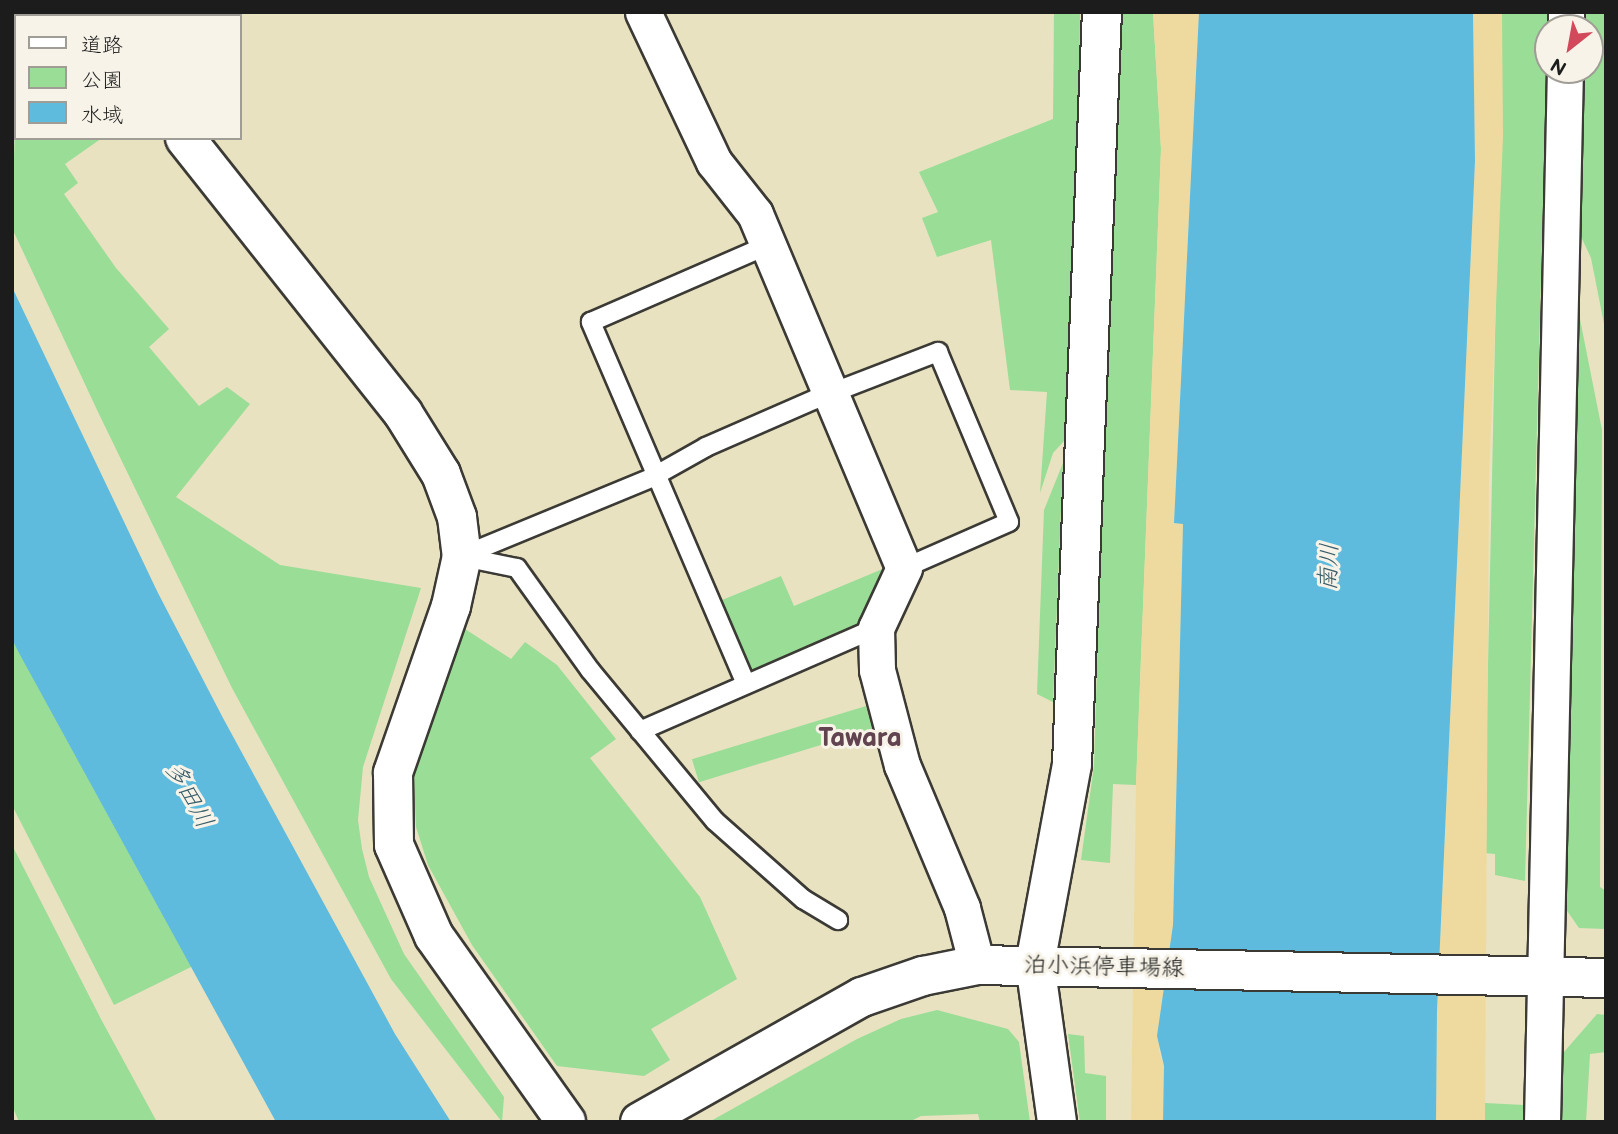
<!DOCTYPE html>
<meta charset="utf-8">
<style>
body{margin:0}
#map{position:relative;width:1618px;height:1134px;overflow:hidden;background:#e8e2c0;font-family:"Balsamiq Sans","Klee One",sans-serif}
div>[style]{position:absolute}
.green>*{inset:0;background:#99dd96;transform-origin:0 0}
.sand>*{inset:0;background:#eeda9e}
.water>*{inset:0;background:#5fbbdd}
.roads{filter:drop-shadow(2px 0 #3b3a35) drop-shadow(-2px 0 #3b3a35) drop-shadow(0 2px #3b3a35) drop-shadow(0 -2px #3b3a35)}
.lane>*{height:18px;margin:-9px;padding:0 9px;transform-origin:9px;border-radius:9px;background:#fff}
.street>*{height:35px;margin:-17.5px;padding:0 17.5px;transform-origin:17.5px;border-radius:17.5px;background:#fff}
.secondary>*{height:38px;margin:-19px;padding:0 19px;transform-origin:19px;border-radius:19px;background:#fff}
span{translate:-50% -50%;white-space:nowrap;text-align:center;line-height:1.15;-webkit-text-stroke:6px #f7f3e8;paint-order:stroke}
.street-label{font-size:23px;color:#1c1c1c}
.water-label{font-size:24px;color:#375c69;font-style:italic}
.quarter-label{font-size:26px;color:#61444f;font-weight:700}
.frame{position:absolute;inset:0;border:14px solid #1c1c1c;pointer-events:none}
.legend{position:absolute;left:14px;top:14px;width:228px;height:126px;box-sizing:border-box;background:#f7f3e8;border:2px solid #9f9d96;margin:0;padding:9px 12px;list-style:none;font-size:21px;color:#1c1c1c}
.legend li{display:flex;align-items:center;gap:14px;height:35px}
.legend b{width:35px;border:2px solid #9f9d96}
.north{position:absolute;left:1534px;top:14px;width:70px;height:70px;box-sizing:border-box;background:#f7f3e8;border:2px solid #9f9d96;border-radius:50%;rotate:211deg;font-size:19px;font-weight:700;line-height:28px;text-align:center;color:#1c1c1c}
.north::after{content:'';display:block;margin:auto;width:24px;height:32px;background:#d1495b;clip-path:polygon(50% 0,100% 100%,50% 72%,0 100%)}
</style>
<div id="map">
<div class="green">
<div style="clip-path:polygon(1054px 12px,1080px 12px,1079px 99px,1064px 441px,1053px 453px,1040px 493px,1047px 392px,1010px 390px,991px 240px,937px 257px,922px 218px,938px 212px,919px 172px,1053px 119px)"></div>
<div style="clip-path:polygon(1117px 12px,1153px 12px,1161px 149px,1136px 785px,1113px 784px,1110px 863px,1081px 860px,1094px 766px)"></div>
<div style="clip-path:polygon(1502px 12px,1548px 12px,1525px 881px,1495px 875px,1495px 854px,1484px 853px)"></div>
<div style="clip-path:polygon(1580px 12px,1606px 12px,1606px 334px,1591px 258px,1577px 228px,1580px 70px,1590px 70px,1590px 28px,1580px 28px)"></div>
<div style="clip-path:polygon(16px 87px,16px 138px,102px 138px,65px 164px,78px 183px,64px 194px,116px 268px,169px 329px,149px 347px,199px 406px,227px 387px,250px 404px,176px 497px,280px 565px,421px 588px,363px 767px,358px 820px,362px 849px,369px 877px,404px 954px,504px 1097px,502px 1122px,391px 979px,232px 688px,98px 412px,12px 228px)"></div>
<div style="clip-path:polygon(1576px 299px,1602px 430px,1600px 887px,1606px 891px,1606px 929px,1579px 928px,1556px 895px)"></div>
<div style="clip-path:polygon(1063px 463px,1053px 702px,1037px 694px,1044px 510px)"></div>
<div style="clip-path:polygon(885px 568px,858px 628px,755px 671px,743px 664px,717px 602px,781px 576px,794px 606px)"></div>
<div style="clip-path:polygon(465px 629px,511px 659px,525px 642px,557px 665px,616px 739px,590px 758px,700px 897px,737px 979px,651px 1029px,670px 1060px,644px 1076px,557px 1066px,472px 945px,428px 865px,416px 827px,414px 779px,419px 749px)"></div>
<div style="clip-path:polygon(12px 639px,193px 966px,114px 1005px,12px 805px)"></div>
<div style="left:866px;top:706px;width:24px;height:182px;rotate:73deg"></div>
<div style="clip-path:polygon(12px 845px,102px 1021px,157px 1122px,19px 1122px,12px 1105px)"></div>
<div style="clip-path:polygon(937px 1010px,1008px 1029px,1019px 1042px,1030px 1122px,980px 1122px,978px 1114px,921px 1116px,909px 1122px,709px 1122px,857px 1039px,901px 1019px)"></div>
<div style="clip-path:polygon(1597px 1014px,1606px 1015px,1606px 1052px,1590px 1054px,1586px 1122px,1556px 1122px,1557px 1060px)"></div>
<div style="clip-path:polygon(1068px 1034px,1084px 1036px,1085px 1073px,1106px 1076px,1106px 1122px,1080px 1122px)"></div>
<div style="left:1485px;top:1103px;width:39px;height:19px;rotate:3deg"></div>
</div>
<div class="sand">
<div style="clip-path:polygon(1153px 12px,1199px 12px,1174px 522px,1183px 523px,1173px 925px,1159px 1051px,1164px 1066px,1165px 1104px,1163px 1122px,1131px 1122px,1136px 785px,1161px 149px)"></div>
<div style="clip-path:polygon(1473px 12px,1502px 12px,1503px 137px,1489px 475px,1485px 1122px,1436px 1122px,1437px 1011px,1475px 161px)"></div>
</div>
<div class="water">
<div style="clip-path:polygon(1199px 12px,1473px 12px,1475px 161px,1437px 1011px,1436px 1122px,1163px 1122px,1164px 1066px,1157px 1036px,1173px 925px,1183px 524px,1174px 523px)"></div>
<div style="clip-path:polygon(12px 287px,158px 593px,223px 718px,395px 1034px,451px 1122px,276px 1122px,19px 653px,12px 639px)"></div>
</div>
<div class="roads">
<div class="lane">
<div style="left:462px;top:556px;width:204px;rotate:-22.4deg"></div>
<div style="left:651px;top:478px;width:63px;rotate:-29.4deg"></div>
<div style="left:706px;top:447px;width:120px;rotate:-23.6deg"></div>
<div style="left:816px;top:399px;width:131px;rotate:-21.1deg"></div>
<div style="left:938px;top:352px;width:184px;rotate:67.3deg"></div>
<div style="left:1009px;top:522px;width:115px;rotate:156.3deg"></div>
<div style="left:463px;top:557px;width:55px;rotate:11.5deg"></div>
<div style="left:517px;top:568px;width:125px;rotate:54.4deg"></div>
<div style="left:590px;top:670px;width:196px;rotate:50.4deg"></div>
<div style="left:715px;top:821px;width:118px;rotate:41.6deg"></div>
<div style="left:803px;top:899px;width:41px;rotate:31deg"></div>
<div style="left:746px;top:684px;width:394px;rotate:-113.2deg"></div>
<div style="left:591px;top:322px;width:193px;rotate:-23.5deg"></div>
<div style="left:640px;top:731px;width:257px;rotate:-23.6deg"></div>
</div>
<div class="street">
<div style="left:643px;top:12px;width:166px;rotate:64.7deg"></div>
<div style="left:714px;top:162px;width:66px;rotate:51.7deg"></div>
<div style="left:755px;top:214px;width:384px;rotate:67.2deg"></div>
<div style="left:904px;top:568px;width:66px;rotate:115deg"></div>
<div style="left:876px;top:628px;width:42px;rotate:88.6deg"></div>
<div style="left:877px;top:670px;width:98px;rotate:75.3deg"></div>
<div style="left:902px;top:765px;width:155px;rotate:67.2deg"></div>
<div style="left:962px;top:908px;width:59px;rotate:75.3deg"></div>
<div style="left:89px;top:16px;width:4px;rotate:-76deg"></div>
<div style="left:1566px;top:28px;width:16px;rotate:-90deg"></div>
<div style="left:1542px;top:1122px;width:1052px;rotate:-88.75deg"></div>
</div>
<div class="secondary">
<div style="left:34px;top:12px;width:7px;rotate:34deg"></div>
<div style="left:185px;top:138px;width:351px;rotate:51.6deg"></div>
<div style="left:403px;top:413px;width:72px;rotate:58.1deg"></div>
<div style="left:441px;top:474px;width:46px;rotate:69.6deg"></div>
<div style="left:457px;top:517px;width:39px;rotate:83deg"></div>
<div style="left:462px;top:556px;width:51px;rotate:102.4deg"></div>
<div style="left:451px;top:606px;width:177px;rotate:109.2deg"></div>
<div style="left:393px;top:773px;width:72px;rotate:89.2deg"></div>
<div style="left:394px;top:845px;width:99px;rotate:66.3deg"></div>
<div style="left:434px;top:936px;width:228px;rotate:54.6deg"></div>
<div style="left:640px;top:1122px;width:255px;rotate:-29.4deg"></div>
<div style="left:862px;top:997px;width:65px;rotate:-19deg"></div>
<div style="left:923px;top:976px;width:55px;rotate:-11.5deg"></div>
<div style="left:977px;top:965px;width:629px;rotate:1.18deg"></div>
<div style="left:1057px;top:1122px;width:160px;rotate:-97.9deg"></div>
<div style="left:1035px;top:964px;width:203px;rotate:-79.5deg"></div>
<div style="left:1072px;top:764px;width:753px;rotate:-87.72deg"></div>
</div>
</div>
<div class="street-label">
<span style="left:1104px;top:967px;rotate:1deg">泊小浜停車場線</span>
</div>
<div class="water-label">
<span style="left:1329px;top:567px;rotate:-88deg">南川</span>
<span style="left:189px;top:795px;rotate:61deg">多田川</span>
</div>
<div class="quarter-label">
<span style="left:860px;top:739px">Tawara</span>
</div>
<div class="frame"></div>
<ul class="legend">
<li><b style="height:9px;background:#fff"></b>道路</li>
<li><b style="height:19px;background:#99dd96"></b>公園</li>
<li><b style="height:19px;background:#5fbbdd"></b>水域</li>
</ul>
<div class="north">N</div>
</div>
